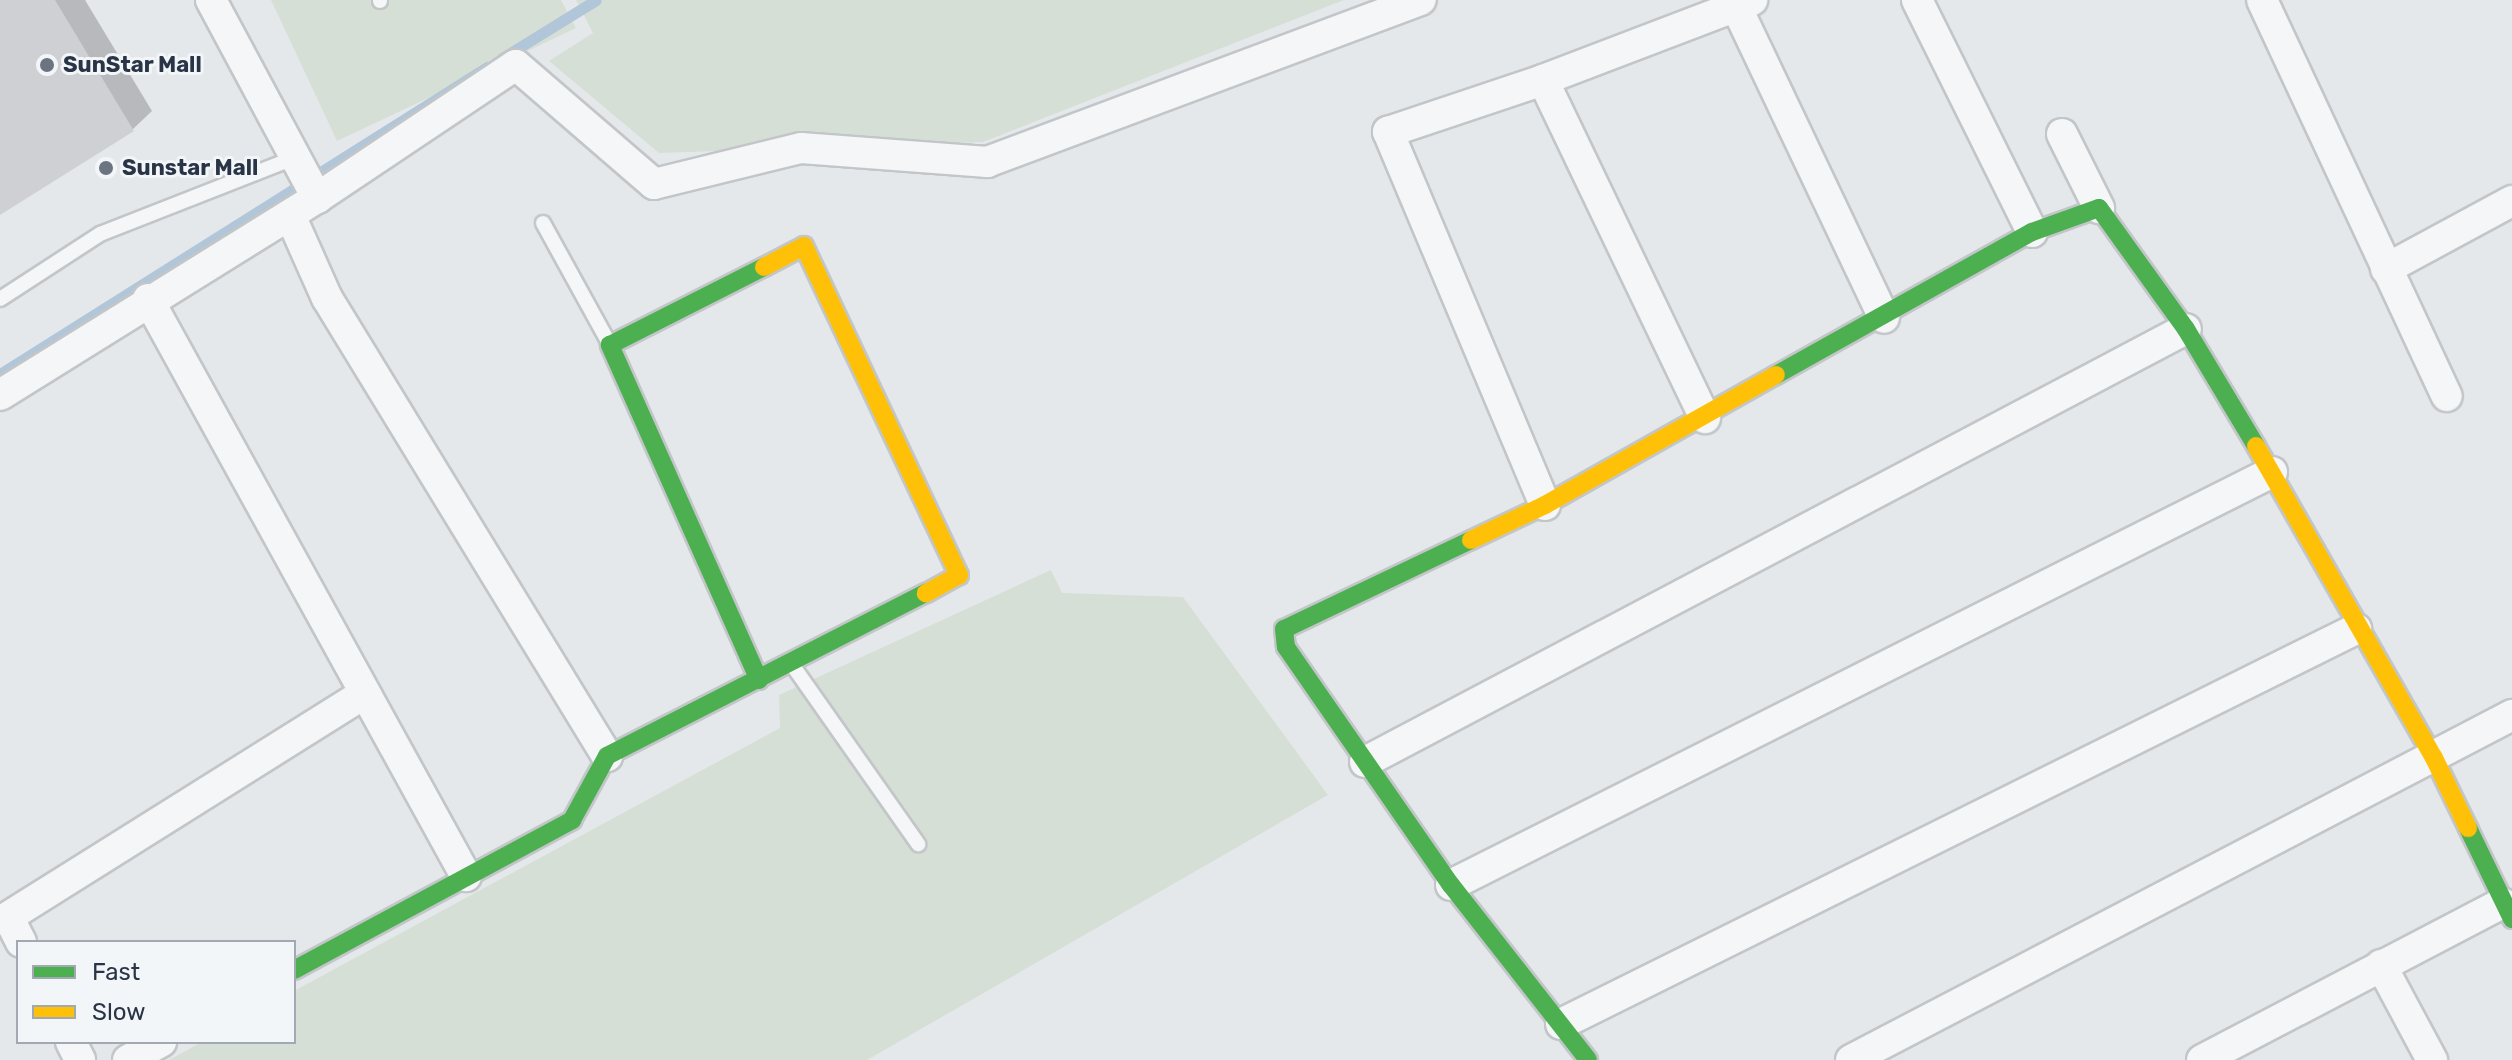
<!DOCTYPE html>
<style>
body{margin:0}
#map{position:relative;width:2512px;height:1060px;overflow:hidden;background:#e5e8eb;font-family:Rubik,sans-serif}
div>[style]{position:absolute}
.green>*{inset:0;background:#d6dfd5}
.shadow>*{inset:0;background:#0003}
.stream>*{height:11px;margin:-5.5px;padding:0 5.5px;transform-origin:5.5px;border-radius:5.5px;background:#b1c6d8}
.building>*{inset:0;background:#ced0d3}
.roads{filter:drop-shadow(2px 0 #c3c6c9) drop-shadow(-2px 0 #c3c6c9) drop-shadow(0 2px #c3c6c9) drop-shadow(0 -2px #c3c6c9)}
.lane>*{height:14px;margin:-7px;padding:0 7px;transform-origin:7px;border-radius:7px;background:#f4f6f7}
.street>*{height:30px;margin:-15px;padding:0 15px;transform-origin:15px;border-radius:15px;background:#f4f6f7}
.fast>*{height:18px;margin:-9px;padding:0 9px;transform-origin:9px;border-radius:9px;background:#4caf50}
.slow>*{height:18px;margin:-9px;padding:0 9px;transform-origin:9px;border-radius:9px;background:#ffc107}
.dots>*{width:22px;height:22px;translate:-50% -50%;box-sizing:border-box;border:4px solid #f3f6f9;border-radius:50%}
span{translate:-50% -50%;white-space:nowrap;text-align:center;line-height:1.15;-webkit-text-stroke:6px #f3f6f9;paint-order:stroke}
.poi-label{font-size:22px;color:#293547;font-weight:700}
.left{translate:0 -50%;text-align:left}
.legend{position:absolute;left:16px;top:940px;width:280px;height:104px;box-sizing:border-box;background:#f3f6f9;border:2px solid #a2a9b2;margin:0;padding:10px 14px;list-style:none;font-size:24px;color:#293547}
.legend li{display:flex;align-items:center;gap:16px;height:40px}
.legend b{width:40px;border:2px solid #a2a9b2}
</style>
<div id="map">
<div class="green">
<div style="clip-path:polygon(271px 0,561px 0,576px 28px,337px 141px)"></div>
<div style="clip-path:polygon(576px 0,1344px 0,983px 142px,659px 153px,549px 61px,593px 33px)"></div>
<div style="clip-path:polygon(1051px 570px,1062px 593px,1183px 597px,1328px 795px,867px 1060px,169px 1060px,202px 1042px,294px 1042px,294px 991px,780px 728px,779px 695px)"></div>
</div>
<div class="shadow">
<div style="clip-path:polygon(0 0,85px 0,152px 111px,133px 129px,0 212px)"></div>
</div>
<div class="stream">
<div style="left:502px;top:58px;width:110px;rotate:-31.7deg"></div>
<div style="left:0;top:374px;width:576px;rotate:-32.23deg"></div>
</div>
<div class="building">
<div style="clip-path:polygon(0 0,55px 0,134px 131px,0 215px)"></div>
</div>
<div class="roads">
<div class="lane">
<div style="left:380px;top:0;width:1px;rotate:90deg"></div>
<div style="left:543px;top:223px;width:135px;rotate:61.2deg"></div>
<div style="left:0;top:299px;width:119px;rotate:-33deg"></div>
<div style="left:100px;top:234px;width:211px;rotate:-21.4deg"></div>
<div style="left:793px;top:666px;width:218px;rotate:54.9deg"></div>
</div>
<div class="street">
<div style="left:211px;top:0;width:225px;rotate:61.8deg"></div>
<div style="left:1917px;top:0;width:259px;rotate:63.6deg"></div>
<div style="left:2262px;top:0;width:437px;rotate:65deg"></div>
<div style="left:1736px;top:6px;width:345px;rotate:64.6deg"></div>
<div style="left:1543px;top:80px;width:375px;rotate:64.4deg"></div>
<div style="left:2062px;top:134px;width:83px;rotate:63.4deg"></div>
<div style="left:290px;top:215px;width:91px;rotate:66deg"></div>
<div style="left:327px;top:298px;width:537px;rotate:58.56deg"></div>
<div style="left:2386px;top:269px;width:143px;rotate:-28.4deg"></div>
<div style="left:148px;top:299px;width:659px;rotate:61.14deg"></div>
<div style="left:0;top:395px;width:373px;rotate:-31.9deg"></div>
<div style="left:317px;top:198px;width:239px;rotate:-33.8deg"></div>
<div style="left:516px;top:65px;width:182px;rotate:40.8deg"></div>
<div style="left:654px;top:184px;width:151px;rotate:-13.8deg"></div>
<div style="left:801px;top:148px;width:187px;rotate:4.3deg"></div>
<div style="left:987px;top:162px;width:463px;rotate:-20.5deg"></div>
<div style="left:1545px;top:505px;width:405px;rotate:-112.8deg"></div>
<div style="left:1388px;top:132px;width:163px;rotate:-18.5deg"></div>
<div style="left:1543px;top:80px;width:224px;rotate:-20.9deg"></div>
<div style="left:1365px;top:762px;width:928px;rotate:-27.81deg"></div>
<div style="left:1451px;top:885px;width:919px;rotate:-26.7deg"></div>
<div style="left:21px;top:942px;width:28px;rotate:-117deg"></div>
<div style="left:8px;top:917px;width:419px;rotate:-32.1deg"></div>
<div style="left:2381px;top:965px;width:108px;rotate:61.8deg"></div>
<div style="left:1561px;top:1024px;width:888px;rotate:-26.42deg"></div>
<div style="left:71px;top:1042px;width:20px;rotate:63deg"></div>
<div style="left:128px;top:1060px;width:38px;rotate:-29deg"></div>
<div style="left:1851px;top:1060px;width:746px;rotate:-27.56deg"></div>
<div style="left:2202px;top:1060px;width:339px;rotate:-27.6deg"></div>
</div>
<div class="fast">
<div style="left:1776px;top:375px;width:293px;rotate:-29.2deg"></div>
<div style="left:2032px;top:232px;width:71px;rotate:-19.7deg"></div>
<div style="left:2099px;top:208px;width:149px;rotate:54.3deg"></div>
<div style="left:2186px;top:329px;width:136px;rotate:59.1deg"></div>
<div style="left:1471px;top:540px;width:207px;rotate:154.5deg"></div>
<div style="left:1284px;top:629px;width:18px;rotate:84deg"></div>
<div style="left:1286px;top:647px;width:290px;rotate:55.3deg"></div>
<div style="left:1451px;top:885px;width:222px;rotate:51.9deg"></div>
<div style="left:759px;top:680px;width:367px;rotate:-114deg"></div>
<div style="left:610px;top:345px;width:173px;rotate:-26.9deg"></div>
<div style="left:2468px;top:828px;width:101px;rotate:64.2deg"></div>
<div style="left:294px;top:970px;width:316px;rotate:-28.3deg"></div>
<div style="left:572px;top:820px;width:73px;rotate:-61.3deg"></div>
<div style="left:607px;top:756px;width:358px;rotate:-27.1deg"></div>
</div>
<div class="slow">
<div style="left:764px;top:267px;width:45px;rotate:-27.7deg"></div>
<div style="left:804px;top:246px;width:364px;rotate:64.8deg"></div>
<div style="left:959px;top:575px;width:38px;rotate:151deg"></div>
<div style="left:2256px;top:446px;width:359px;rotate:60.3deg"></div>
<div style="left:2434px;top:758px;width:78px;rotate:64.1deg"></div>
<div style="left:1471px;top:540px;width:82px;rotate:-25.3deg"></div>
<div style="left:1545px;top:505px;width:265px;rotate:-29.4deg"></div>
</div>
</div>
<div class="dots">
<div style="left:47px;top:65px;background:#6b7480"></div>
<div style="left:106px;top:168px;background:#6b7480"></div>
</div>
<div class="poi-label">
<span class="left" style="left:63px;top:65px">SunStar Mall</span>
<span class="left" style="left:122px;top:168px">Sunstar Mall</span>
</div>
<ul class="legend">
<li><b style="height:10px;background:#4caf50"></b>Fast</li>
<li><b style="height:10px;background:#ffc107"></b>Slow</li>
</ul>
</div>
